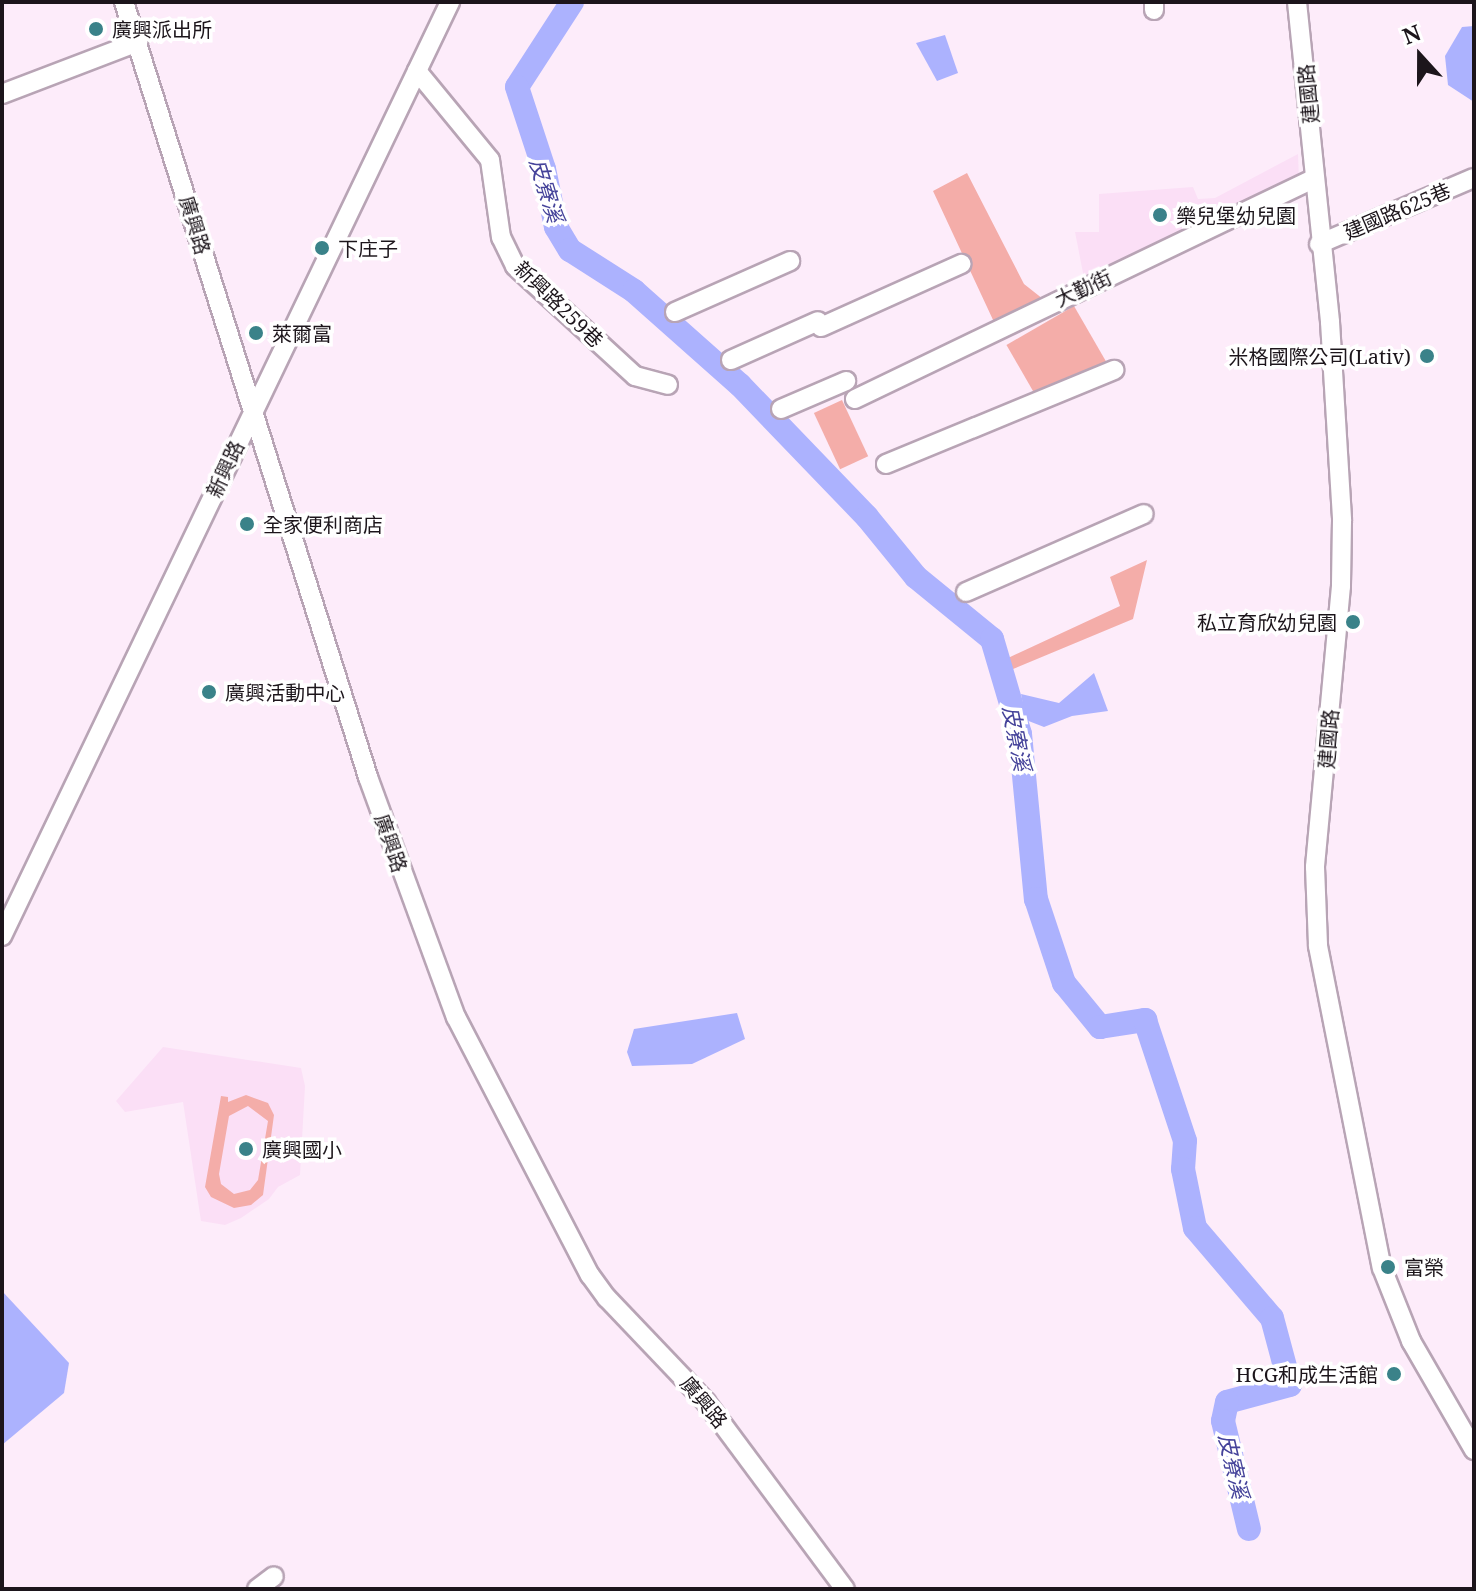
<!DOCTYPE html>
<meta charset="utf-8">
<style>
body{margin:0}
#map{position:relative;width:1476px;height:1591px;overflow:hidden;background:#fdecfa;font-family:"Noto Serif","Noto Sans TC",serif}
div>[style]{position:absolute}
.built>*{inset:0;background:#fbdff6}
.green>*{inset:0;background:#f4ada9;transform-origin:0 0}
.water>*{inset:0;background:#acb2fe}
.river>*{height:24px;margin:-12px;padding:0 12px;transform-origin:12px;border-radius:12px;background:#acb2fe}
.roads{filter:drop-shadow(2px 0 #b8a4b5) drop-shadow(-2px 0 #b8a4b5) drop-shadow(0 2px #b8a4b5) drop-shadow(0 -2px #b8a4b5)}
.minor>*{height:18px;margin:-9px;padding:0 9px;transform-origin:9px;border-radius:9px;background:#fff}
.dots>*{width:22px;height:22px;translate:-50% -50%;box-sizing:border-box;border:4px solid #fff;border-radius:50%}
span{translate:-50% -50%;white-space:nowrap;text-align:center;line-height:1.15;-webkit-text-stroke:7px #fff;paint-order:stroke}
.poi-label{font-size:20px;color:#1c151b}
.left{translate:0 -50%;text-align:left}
.right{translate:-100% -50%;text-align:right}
.street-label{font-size:20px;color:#1c151b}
.water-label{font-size:22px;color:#45439a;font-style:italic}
.frame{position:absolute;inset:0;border:4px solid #1c151b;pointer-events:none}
.north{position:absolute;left:1380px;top:16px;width:80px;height:80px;-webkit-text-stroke:6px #fff;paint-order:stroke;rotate:339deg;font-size:22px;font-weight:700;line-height:32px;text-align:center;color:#1c151b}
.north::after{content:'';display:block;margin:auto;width:28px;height:36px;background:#1c151b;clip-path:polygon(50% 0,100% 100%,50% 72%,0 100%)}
</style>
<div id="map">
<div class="built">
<div style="clip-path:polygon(1298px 154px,1299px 180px,1084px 278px,1075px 232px,1099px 232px,1099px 194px,1193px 187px,1198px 199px,1215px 198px)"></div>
<div style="clip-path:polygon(163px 1047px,301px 1068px,305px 1086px,300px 1175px,278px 1187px,269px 1199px,241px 1218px,225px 1225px,201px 1221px,183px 1102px,125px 1112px,116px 1101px)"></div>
</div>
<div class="green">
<div style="clip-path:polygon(967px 173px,1024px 284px,1043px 299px,994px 322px,933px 191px)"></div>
<div style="left:1074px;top:306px;width:69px;height:78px;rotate:60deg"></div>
<div style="left:842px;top:400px;width:62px;height:31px;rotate:65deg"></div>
<div style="clip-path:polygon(1147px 560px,1133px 619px,1013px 669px,1008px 658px,1120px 606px,1110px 577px)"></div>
<div style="clip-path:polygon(evenodd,246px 1095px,268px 1103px,274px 1115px,263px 1195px,251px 1205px,234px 1208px,211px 1197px,205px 1187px,221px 1096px,228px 1097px,228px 1102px,246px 1095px,248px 1106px,268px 1121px,258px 1180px,250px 1190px,234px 1194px,221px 1184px,219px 1174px,229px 1116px,248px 1106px)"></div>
</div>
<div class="water">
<div style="clip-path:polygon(1474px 26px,1474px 102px,1448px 85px,1445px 56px,1462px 27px)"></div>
<div style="clip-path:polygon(945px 35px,958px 73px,937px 81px,916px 43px)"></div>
<div style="clip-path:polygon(1094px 673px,1108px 711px,1072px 716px,1044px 727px,1026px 720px,1021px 694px,1059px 703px)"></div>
<div style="clip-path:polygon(737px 1013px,745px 1039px,692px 1064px,632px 1066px,627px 1052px,634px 1029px)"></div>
<div style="clip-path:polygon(2px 1291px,69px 1363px,64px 1393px,2px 1445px)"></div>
</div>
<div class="river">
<div style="left:572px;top:2px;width:101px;rotate:122.9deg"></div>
<div style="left:517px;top:87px;width:86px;rotate:71.8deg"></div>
<div style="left:544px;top:169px;width:59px;rotate:78.3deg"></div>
<div style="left:556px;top:227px;width:27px;rotate:59deg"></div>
<div style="left:570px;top:250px;width:76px;rotate:32.6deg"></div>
<div style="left:634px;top:291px;width:142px;rotate:41.6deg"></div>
<div style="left:740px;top:385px;width:183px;rotate:46.1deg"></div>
<div style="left:867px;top:517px;width:77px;rotate:50.8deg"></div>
<div style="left:916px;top:577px;width:98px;rotate:39.2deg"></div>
<div style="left:992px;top:639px;width:99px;rotate:73.6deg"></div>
<div style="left:1020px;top:734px;width:166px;rotate:84.5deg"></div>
<div style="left:1036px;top:899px;width:89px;rotate:71.6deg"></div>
<div style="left:1064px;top:983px;width:57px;rotate:50.7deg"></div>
<div style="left:1100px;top:1027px;width:46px;rotate:-8.8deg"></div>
<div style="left:1145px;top:1020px;width:127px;rotate:71.7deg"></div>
<div style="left:1185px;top:1141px;width:28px;rotate:94deg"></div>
<div style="left:1183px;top:1169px;width:60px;rotate:78.5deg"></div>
<div style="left:1195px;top:1228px;width:118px;rotate:49.5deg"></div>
<div style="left:1272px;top:1318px;width:69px;rotate:75deg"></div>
<div style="left:1290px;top:1385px;width:65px;rotate:164.9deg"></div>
<div style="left:1227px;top:1402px;width:19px;rotate:102deg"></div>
<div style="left:1223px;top:1421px;width:111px;rotate:76.5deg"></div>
</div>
<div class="roads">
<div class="minor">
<div style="left:124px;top:2px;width:813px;rotate:72.52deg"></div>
<div style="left:368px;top:777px;width:256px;rotate:69.9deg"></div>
<div style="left:456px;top:1017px;width:291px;rotate:62.6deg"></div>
<div style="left:590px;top:1275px;width:29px;rotate:54deg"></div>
<div style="left:607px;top:1298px;width:144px;rotate:46.4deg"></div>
<div style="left:706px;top:1402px;width:233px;rotate:53.4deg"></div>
<div style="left:1154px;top:2px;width:8px;rotate:90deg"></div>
<div style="left:1297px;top:2px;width:322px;rotate:84.1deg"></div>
<div style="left:1330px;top:322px;width:199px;rotate:86.5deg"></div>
<div style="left:1342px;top:521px;width:65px;rotate:90.9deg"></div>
<div style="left:1341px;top:586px;width:282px;rotate:95.3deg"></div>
<div style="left:1315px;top:867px;width:79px;rotate:87.8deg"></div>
<div style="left:1318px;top:946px;width:328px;rotate:78.8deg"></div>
<div style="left:1382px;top:1268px;width:79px;rotate:68.3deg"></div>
<div style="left:1411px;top:1341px;width:126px;rotate:60deg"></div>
<div style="left:417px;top:71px;width:115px;rotate:50.6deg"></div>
<div style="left:490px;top:160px;width:78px;rotate:81.9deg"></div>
<div style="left:501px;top:237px;width:32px;rotate:64deg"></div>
<div style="left:515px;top:266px;width:163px;rotate:42.5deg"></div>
<div style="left:635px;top:376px;width:34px;rotate:15deg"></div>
<div style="left:2px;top:94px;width:146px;rotate:-20.9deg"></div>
<div style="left:1319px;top:244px;width:168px;rotate:-23.1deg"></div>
<div style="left:675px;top:312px;width:126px;rotate:-23.9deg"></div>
<div style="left:821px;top:327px;width:154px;rotate:-24.2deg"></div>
<div style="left:731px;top:360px;width:95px;rotate:-24.1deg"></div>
<div style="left:855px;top:399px;width:508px;rotate:-25.66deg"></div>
<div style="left:781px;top:409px;width:71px;rotate:-23.3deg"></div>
<div style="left:886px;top:464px;width:247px;rotate:-22.4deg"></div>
<div style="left:966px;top:592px;width:194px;rotate:-23.7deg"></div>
<div style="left:2px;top:936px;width:1036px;rotate:-64.37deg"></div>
<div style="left:257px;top:1589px;width:21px;rotate:-37deg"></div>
</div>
</div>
<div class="dots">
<div style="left:96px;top:29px;background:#3a8289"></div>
<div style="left:1160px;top:215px;background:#3a8289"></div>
<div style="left:322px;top:248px;background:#3a8289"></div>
<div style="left:256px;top:333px;background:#3a8289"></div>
<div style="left:1427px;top:356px;background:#3a8289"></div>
<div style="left:247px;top:524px;background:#3a8289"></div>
<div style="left:1353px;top:622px;background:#3a8289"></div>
<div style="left:209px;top:692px;background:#3a8289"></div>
<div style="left:246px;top:1149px;background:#3a8289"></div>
<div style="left:1388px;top:1267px;background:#3a8289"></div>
<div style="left:1394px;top:1374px;background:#3a8289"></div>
</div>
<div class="poi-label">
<span class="left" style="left:112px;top:29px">廣興派出所</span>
<span class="left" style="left:1176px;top:215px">樂兒堡幼兒園</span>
<span class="left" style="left:338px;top:248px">下庄子</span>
<span class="left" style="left:272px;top:333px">萊爾富</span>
<span class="right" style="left:1411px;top:356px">米格國際公司(Lativ)</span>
<span class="left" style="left:263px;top:524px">全家便利商店</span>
<span class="right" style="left:1337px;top:622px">私立育欣幼兒園</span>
<span class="left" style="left:225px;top:692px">廣興活動中心</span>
<span class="left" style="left:262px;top:1149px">廣興國小</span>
<span class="left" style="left:1404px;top:1267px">富榮</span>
<span class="right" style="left:1378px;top:1374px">HCG和成生活館</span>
</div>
<div class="street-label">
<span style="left:1308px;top:94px;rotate:-95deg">建國路</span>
<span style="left:1397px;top:211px;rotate:-23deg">建國路625巷</span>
<span style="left:195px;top:225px;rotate:73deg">廣興路</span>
<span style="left:1083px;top:288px;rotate:-25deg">大勤街</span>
<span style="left:559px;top:304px;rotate:44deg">新興路259巷</span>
<span style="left:225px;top:469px;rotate:-65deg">新興路</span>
<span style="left:1328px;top:739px;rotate:-85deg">建國路</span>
<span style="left:391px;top:843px;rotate:71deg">廣興路</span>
<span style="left:704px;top:1402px;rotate:50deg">廣興路</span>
</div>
<div class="water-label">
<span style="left:547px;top:190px;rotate:73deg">皮寮溪</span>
<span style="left:1017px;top:738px;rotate:79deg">皮寮溪</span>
<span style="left:1234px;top:1466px;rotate:77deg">皮寮溪</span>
</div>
<div class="frame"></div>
<div class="north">N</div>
</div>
